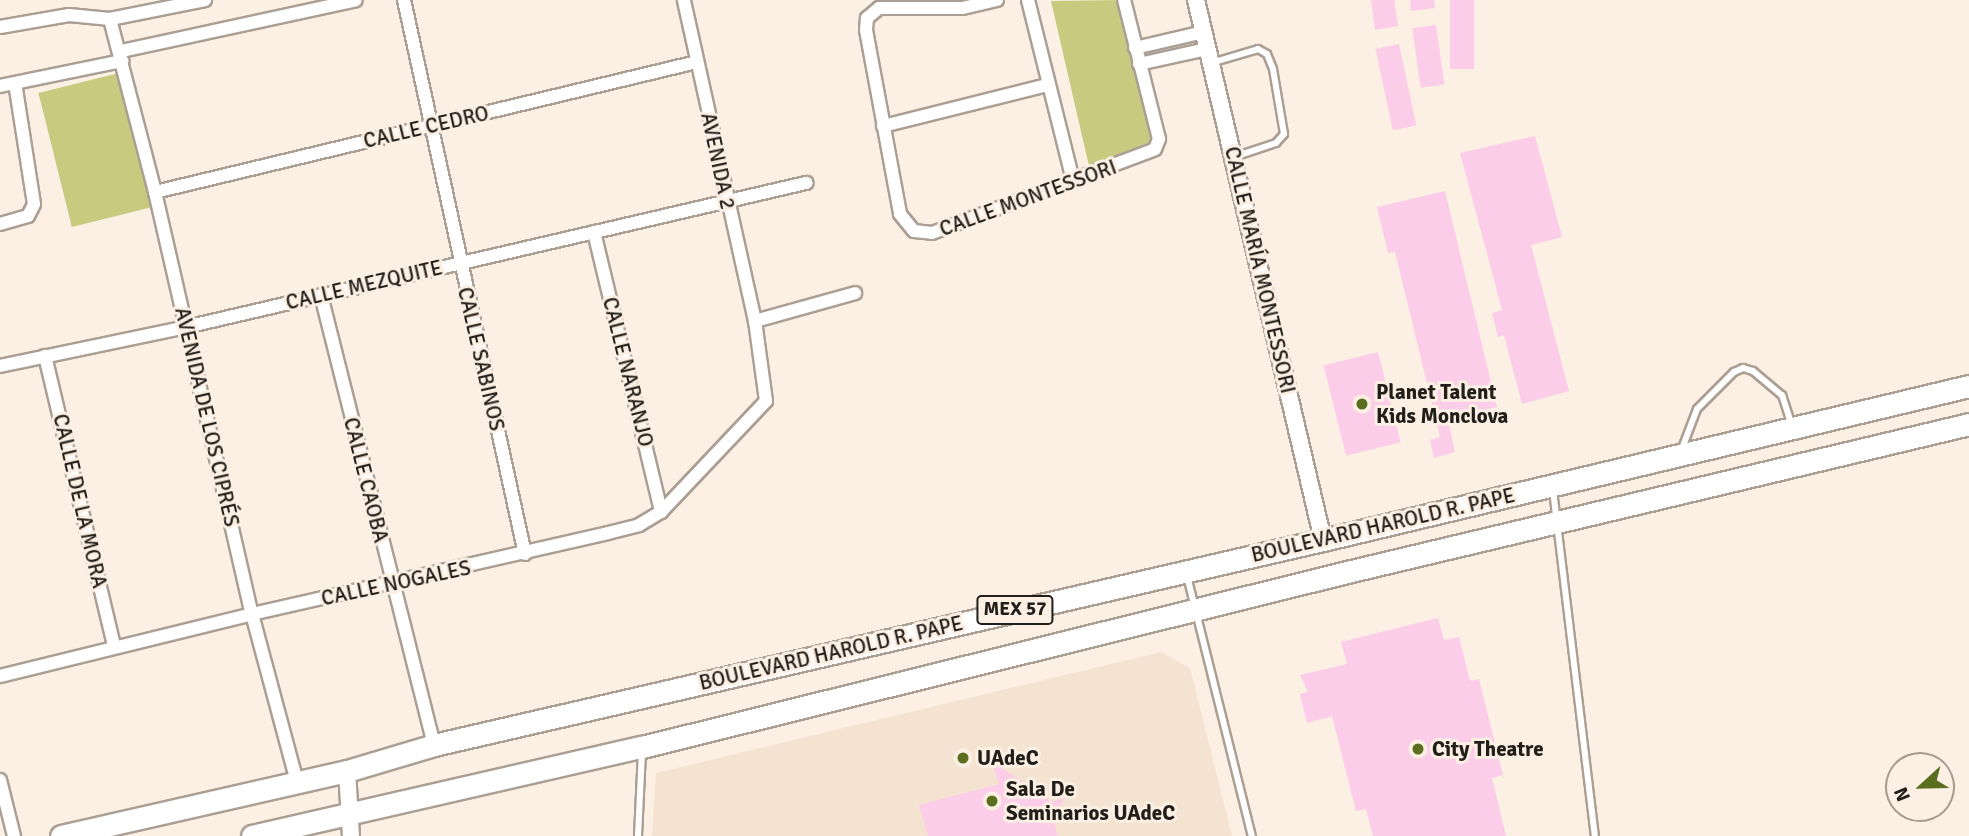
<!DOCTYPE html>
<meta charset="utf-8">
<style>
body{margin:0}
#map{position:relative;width:1969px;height:836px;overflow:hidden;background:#fcefe3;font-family:Signika,sans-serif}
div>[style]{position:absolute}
.built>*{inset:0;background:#f5e3d1}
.green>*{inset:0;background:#c7ca7f;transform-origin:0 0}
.building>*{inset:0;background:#fccde9;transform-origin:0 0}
.roads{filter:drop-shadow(2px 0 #ab9f94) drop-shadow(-2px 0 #ab9f94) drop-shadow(0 2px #ab9f94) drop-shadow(0 -2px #ab9f94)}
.lane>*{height:6px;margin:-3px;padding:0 3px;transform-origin:3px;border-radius:3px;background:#fff}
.street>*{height:12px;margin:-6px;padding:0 6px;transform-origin:6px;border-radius:6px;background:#fff}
.secondary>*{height:16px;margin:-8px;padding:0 8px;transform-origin:8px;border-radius:8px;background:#fff}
.highway>*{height:21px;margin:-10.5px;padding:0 10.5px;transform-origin:10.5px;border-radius:10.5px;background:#fff}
.dots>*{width:19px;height:19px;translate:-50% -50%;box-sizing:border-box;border:4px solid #fcefe3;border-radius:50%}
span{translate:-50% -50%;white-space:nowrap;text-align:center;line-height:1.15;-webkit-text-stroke:6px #fcefe3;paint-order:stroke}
.shield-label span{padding:2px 5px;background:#fcefe3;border:2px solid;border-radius:5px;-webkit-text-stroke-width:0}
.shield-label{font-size:19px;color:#221e19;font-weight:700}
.street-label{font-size:21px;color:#221e19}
.poi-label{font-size:21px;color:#221e19;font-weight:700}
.left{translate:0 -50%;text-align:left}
.north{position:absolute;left:1885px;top:752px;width:70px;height:70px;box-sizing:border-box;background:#fcefe3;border:2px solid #a59b92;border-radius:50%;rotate:248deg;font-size:19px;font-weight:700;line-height:28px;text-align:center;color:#221e19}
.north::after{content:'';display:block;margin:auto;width:24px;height:32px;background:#5a6f1e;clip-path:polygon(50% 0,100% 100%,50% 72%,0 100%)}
</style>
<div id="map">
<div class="built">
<div style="clip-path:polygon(1161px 652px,1190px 668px,1232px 836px,652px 836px,656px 773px)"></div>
</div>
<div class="green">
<div style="clip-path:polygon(1123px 0,1155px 140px,1089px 166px,1051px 1px)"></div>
<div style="left:119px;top:73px;width:138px;height:83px;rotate:76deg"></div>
</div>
<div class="building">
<div style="clip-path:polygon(1371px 0,1394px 0,1398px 26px,1375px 30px)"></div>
<div style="clip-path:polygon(1410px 0,1434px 0,1435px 8px,1411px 11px)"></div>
<div style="left:1450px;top:0;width:24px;height:69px"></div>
<div style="left:1436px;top:25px;width:60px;height:24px;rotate:82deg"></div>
<div style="left:1399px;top:44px;width:83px;height:24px;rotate:78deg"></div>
<div style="clip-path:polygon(1535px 136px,1562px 237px,1531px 245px,1569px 391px,1522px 404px,1504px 335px,1498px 337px,1492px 313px,1502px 310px,1460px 153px)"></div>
<div style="clip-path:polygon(1445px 191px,1497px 407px,1448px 419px,1455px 452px,1434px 458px,1430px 440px,1440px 437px,1395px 252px,1388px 253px,1377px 207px)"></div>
<div style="left:1378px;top:352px;width:93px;height:56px;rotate:76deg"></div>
<div style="clip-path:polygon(1438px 618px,1444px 640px,1459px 637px,1470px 681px,1479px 679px,1503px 775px,1492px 778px,1506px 836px,1373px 836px,1366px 809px,1356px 811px,1332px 716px,1307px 723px,1300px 694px,1308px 692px,1300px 675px,1347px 664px,1341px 642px)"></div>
<div style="clip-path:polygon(991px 761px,1048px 798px,1050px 803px,1066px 796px,1053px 818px,1058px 836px,928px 836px,919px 805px,999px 784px)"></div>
</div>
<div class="roads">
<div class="lane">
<div style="left:1211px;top:63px;width:49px;rotate:-16.6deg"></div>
<div style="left:1258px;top:49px;width:10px;rotate:29deg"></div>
<div style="left:1267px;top:54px;width:16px;rotate:68deg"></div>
<div style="left:1273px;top:69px;width:66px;rotate:80.4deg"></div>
<div style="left:1284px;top:134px;width:12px;rotate:132deg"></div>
<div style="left:1276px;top:143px;width:44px;rotate:161.6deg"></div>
<div style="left:1681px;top:451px;width:45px;rotate:-69.1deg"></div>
<div style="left:1697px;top:409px;width:52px;rotate:-45deg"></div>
<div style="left:1734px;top:372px;width:10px;rotate:-24deg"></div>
<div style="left:1743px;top:368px;width:10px;rotate:17deg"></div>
<div style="left:1753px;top:371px;width:38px;rotate:40deg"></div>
<div style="left:1782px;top:395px;width:29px;rotate:72deg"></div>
<div style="left:1553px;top:490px;width:349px;rotate:83.1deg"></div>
<div style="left:1187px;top:576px;width:268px;rotate:76deg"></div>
<div style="left:638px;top:836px;width:85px;rotate:-87.3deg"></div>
</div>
<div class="street">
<div style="left:404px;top:0;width:567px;rotate:77.68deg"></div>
<div style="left:997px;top:0;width:36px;rotate:167deg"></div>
<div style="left:962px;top:8px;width:83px;rotate:180deg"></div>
<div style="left:879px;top:8px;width:16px;rotate:140deg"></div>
<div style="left:867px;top:18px;width:12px;rotate:95deg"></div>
<div style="left:866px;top:30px;width:187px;rotate:79.5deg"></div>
<div style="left:900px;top:214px;width:22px;rotate:51deg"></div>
<div style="left:914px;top:231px;width:18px;rotate:6deg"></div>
<div style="left:932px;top:233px;width:238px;rotate:-20.6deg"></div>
<div style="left:1155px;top:149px;width:11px;rotate:-68deg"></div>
<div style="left:1159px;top:139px;width:143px;rotate:-104.1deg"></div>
<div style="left:1028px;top:0;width:187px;rotate:76deg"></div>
<div style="left:110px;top:19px;width:97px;rotate:-11.3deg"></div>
<div style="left:0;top:27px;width:70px;rotate:-9.9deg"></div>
<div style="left:69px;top:15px;width:41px;rotate:5.6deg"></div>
<div style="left:110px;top:19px;width:179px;rotate:75.4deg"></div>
<div style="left:155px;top:192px;width:433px;rotate:77.1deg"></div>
<div style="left:252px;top:614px;width:174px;rotate:75deg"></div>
<div style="left:1135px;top:48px;width:71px;rotate:-13.1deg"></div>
<div style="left:121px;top:51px;width:240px;rotate:-12.2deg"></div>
<div style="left:1139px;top:64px;width:70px;rotate:-12.4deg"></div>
<div style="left:0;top:86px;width:125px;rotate:-11.6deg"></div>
<div style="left:883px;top:126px;width:169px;rotate:-14deg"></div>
<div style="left:155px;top:192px;width:557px;rotate:-13.49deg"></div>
<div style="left:0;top:224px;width:29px;rotate:-16deg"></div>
<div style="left:28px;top:216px;width:13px;rotate:-63deg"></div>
<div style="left:34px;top:204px;width:122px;rotate:-98.9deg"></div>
<div style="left:594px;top:232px;width:288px;rotate:76.5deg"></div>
<div style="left:321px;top:295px;width:464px;rotate:75.9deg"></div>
<div style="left:755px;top:321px;width:104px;rotate:-15.6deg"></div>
<div style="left:45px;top:356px;width:298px;rotate:76.6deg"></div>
<div style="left:0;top:366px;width:190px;rotate:-11.8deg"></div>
<div style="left:186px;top:327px;width:637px;rotate:-13.08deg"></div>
<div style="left:0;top:676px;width:260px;rotate:-13.8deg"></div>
<div style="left:252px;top:614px;width:365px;rotate:-12.8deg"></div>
<div style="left:608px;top:533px;width:32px;rotate:-14deg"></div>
<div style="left:639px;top:525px;width:26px;rotate:-31deg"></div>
<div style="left:661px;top:512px;width:153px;rotate:-46.6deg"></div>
<div style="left:766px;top:401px;width:81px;rotate:-97.8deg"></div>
<div style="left:755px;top:321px;width:329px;rotate:-102.5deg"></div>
<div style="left:0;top:780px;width:58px;rotate:76deg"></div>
</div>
<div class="secondary">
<div style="left:1196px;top:0;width:555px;rotate:76.77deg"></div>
<div style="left:347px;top:771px;width:65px;rotate:86.5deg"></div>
</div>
<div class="highway">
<div style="left:61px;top:836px;width:293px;rotate:-12.8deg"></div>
<div style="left:347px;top:771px;width:91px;rotate:-16.6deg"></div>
<div style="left:434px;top:745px;width:912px;rotate:-12.99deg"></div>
<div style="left:1323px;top:540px;width:664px;rotate:-13.41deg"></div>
<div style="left:252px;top:836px;width:400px;rotate:-12.9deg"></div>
<div style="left:642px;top:747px;width:726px;rotate:-13.94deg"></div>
<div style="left:1347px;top:572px;width:639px;rotate:-13.38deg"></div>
</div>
</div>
<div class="dots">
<div style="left:1362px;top:404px;background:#5a6f1e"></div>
<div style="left:1418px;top:749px;background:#5a6f1e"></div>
<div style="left:963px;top:758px;background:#5a6f1e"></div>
<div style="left:992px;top:801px;background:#5a6f1e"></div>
</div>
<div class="shield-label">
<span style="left:1015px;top:610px">MEX 57</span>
</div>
<div class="street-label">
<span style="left:426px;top:127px;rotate:-13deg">CALLE CEDRO</span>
<span style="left:718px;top:161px;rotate:78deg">AVENIDA 2</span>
<span style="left:1028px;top:198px;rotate:-20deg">CALLE MONTESSORI</span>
<span style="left:1260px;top:270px;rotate:77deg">CALLE MARÍA MONTESSORI</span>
<span style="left:364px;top:285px;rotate:-13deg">CALLE MEZQUITE</span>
<span style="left:481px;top:359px;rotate:77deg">CALLE SABINOS</span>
<span style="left:628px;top:372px;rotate:76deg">CALLE NARANJO</span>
<span style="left:207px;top:417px;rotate:77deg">AVENIDA DE LOS CIPRÉS</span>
<span style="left:366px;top:480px;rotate:76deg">CALLE CAOBA</span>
<span style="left:80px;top:501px;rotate:77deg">CALLE DE LA MORA</span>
<span style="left:1383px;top:525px;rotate:-13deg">BOULEVARD HAROLD R. PAPE</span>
<span style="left:396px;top:583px;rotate:-12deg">CALLE NOGALES</span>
<span style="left:831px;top:653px;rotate:-13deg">BOULEVARD HAROLD R. PAPE</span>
</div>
<div class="poi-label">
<span class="left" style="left:1376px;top:404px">Planet Talent<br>Kids Monclova</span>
<span class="left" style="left:1432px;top:749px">City Theatre</span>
<span class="left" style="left:977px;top:758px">UAdeC</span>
<span class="left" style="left:1006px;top:801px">Sala De<br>Seminarios UAdeC</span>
</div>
<div class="north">N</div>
</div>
